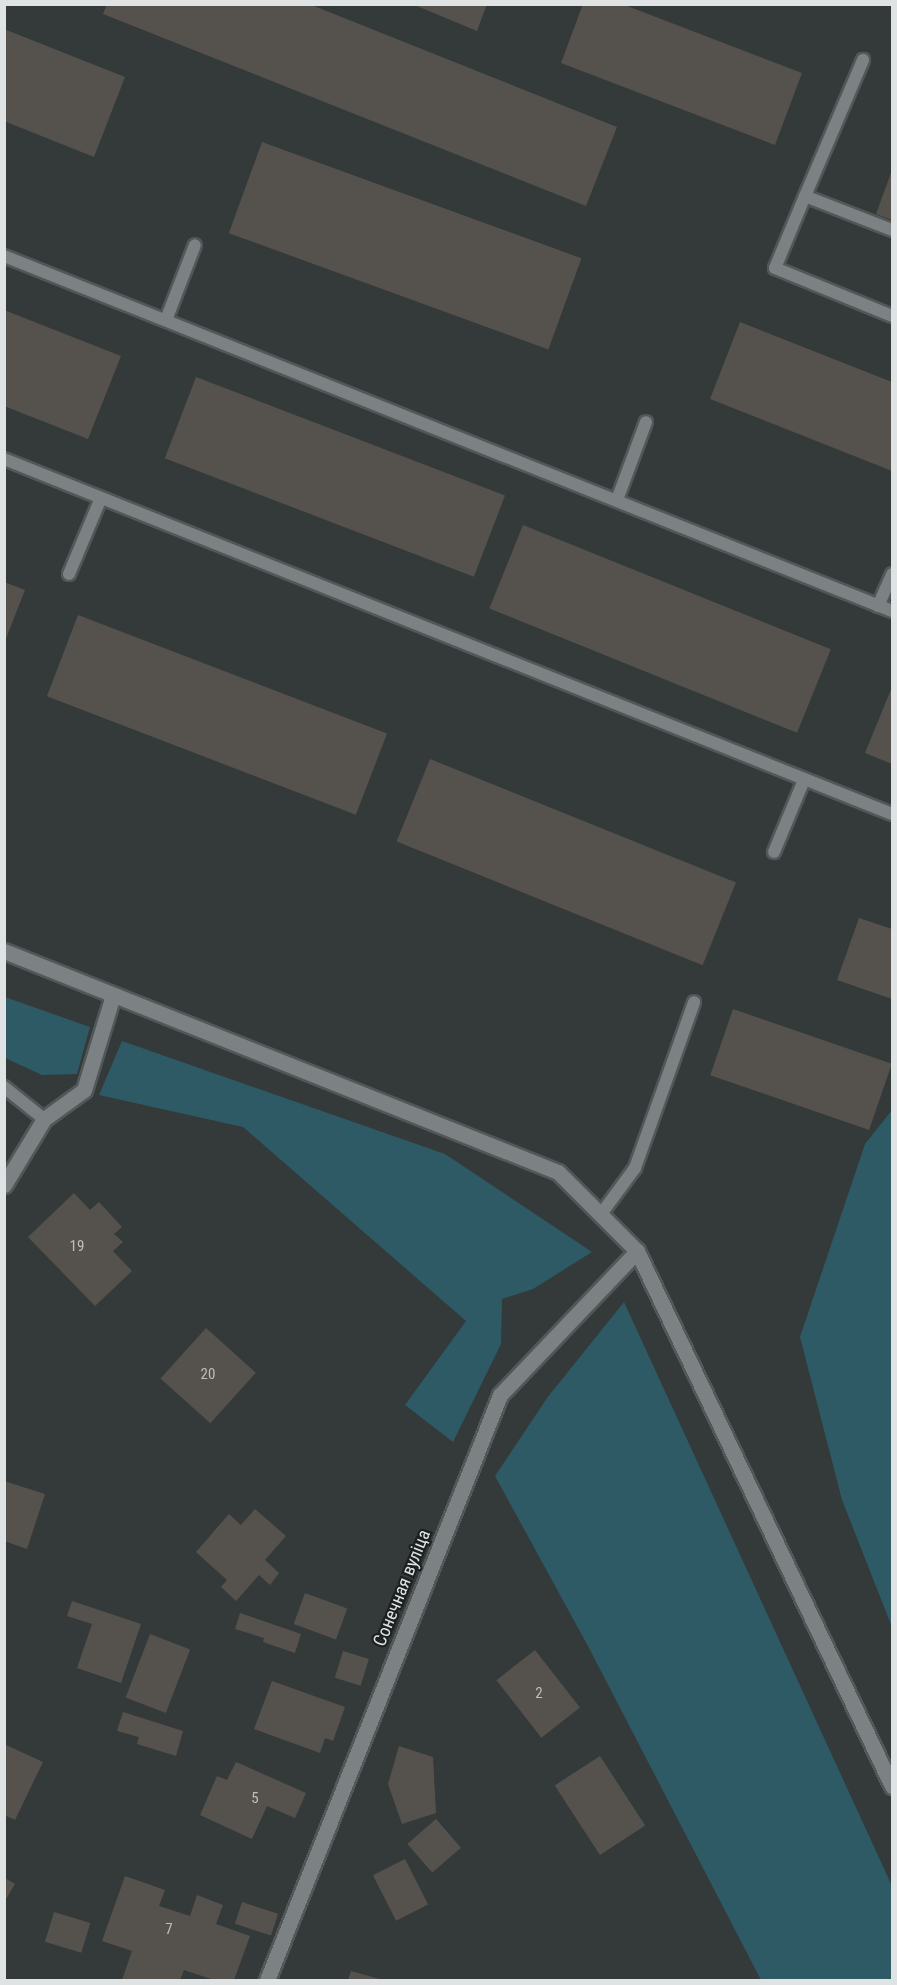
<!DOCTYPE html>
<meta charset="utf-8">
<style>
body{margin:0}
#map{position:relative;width:897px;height:1985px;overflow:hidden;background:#34393a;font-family:"Roboto Condensed",sans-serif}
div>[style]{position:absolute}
.green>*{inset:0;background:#2d5a65}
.building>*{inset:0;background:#55524e;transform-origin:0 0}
.roads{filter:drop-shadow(2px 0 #525758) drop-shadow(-2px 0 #525758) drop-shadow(0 2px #525758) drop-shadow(0 -2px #525758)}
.lane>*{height:12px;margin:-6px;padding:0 6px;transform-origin:6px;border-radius:6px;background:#7c8284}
.street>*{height:15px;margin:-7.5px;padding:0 7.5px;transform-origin:7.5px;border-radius:7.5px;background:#7c8284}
.secondary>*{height:15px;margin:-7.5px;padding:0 7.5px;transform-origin:7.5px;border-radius:7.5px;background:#7c8284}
span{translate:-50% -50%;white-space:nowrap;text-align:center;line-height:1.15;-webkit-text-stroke:4.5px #1d2020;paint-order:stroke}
.number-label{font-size:15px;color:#bdbfbe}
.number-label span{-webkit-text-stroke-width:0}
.street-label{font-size:18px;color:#e0e3e4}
.frame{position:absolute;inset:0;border:6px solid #e0e3e4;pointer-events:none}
</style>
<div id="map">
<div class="green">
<div style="clip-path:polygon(5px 997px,90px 1027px,77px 1074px,42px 1075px,5px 1058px)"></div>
<div style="clip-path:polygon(122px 1041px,445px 1154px,592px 1252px,533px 1289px,502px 1299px,501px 1344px,453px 1442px,405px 1405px,466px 1321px,243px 1127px,99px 1095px)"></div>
<div style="clip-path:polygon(892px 1110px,892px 1627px,842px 1500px,800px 1337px,865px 1144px)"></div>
<div style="clip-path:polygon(624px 1302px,892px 1886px,892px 1980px,761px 1980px,589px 1648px,495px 1476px,547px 1398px)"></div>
</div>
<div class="building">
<div style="clip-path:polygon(107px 4px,309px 4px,617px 127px,586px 206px,103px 14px)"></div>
<div style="clip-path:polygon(412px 4px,487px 4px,477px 31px)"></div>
<div style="clip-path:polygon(583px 4px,622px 4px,802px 73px,775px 145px,561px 63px)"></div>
<div style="clip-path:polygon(4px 29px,125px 77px,94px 157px,4px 121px)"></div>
<div style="left:262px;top:142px;width:340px;height:97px;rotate:20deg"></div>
<div style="clip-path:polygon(892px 170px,892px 220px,876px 214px)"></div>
<div style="clip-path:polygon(4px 310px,121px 356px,88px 439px,4px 406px)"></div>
<div style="clip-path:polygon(740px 322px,892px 382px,892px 471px,710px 399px)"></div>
<div style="left:196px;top:377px;width:331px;height:87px;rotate:21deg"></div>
<div style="left:523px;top:525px;width:332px;height:90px;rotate:22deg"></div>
<div style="clip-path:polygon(4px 582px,25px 590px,5px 641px,4px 641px)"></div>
<div style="left:78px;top:615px;width:331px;height:87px;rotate:21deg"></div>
<div style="clip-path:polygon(892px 687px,892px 764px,865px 753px)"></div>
<div style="left:430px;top:759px;width:330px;height:89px;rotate:22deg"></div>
<div style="clip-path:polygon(859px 918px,892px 929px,892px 999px,837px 980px)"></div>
<div style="left:733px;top:1009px;width:168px;height:70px;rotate:19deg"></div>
<div style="clip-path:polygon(74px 1193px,90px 1210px,99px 1202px,122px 1227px,114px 1234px,123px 1242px,113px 1251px,132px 1271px,95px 1306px,28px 1237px)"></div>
<div style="left:206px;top:1328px;width:67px;height:68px;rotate:42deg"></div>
<div style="clip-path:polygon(4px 1481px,45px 1494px,27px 1549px,4px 1541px)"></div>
<div style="clip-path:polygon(255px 1509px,286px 1536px,265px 1560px,279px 1573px,270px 1585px,259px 1575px,236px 1601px,221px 1587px,227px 1580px,196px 1552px,229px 1514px,241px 1525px)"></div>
<div style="left:305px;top:1593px;width:45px;height:33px;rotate:20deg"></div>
<div style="clip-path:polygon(72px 1601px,141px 1624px,121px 1683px,77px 1668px,92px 1624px,67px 1616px)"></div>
<div style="clip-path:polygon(240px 1613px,301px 1634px,295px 1653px,263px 1642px,264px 1638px,235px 1629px)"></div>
<div style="left:150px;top:1634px;width:43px;height:68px;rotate:21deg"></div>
<div style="left:535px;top:1650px;width:73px;height:49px;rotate:52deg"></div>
<div style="left:343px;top:1651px;width:27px;height:28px;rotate:17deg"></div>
<div style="clip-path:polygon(272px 1681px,345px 1707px,333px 1741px,325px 1738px,320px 1753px,254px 1729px)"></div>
<div style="clip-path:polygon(123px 1712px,183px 1731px,176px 1756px,137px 1744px,139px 1737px,117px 1731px)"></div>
<div style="clip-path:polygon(4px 1744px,43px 1762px,15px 1820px,4px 1815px)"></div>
<div style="clip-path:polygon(399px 1746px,433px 1757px,436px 1813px,402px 1824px,388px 1784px)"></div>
<div style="left:600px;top:1756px;width:83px;height:54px;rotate:57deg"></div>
<div style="clip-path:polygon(236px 1762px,306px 1793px,295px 1818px,267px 1806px,252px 1839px,200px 1815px,217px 1776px,227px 1780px)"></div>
<div style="left:436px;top:1819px;width:38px;height:38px;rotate:49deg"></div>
<div style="left:405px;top:1859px;width:51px;height:36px;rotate:63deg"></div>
<div style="clip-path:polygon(125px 1876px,165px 1890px,159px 1906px,190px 1916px,197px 1895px,223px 1905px,216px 1924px,250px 1936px,234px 1980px,214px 1980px,184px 1970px,180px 1980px,122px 1980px,132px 1951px,102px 1941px)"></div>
<div style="clip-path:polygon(5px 1878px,15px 1884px,6px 1899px,5px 1898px)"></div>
<div style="left:242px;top:1902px;width:38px;height:23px;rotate:18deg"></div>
<div style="left:54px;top:1912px;width:38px;height:31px;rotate:17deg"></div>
<div style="clip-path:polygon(351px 1971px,383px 1980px,348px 1980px)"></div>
</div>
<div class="roads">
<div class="lane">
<div style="left:805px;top:196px;width:148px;rotate:-66.9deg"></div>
<div style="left:892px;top:230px;width:93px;rotate:-158.7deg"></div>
<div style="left:805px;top:196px;width:78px;rotate:112.6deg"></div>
<div style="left:775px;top:268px;width:126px;rotate:22.3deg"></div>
<div style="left:4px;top:256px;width:956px;rotate:21.79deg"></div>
<div style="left:166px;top:320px;width:80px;rotate:-68.9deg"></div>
<div style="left:4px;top:459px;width:956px;rotate:21.79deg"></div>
<div style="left:617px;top:500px;width:83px;rotate:-69.6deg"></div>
<div style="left:69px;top:574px;width:82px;rotate:-67.2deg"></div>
<div style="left:878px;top:606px;width:35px;rotate:-66deg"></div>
<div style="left:774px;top:852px;width:78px;rotate:-67.4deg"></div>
<div style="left:4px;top:1087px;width:51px;rotate:38.7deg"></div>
<div style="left:601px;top:1214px;width:57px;rotate:-53.5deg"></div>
<div style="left:635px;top:1168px;width:176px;rotate:-70.4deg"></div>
</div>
<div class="street">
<div style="left:4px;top:1185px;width:77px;rotate:-58.8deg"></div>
<div style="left:44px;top:1119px;width:49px;rotate:-35.9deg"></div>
<div style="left:84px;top:1090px;width:99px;rotate:-73deg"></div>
<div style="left:267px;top:1980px;width:630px;rotate:-68.28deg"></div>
<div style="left:500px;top:1395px;width:199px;rotate:-46.4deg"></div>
</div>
<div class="secondary">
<div style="left:4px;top:951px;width:596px;rotate:21.75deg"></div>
<div style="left:558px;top:1172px;width:112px;rotate:45deg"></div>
<div style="left:637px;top:1251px;width:593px;rotate:64.52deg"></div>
</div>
</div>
<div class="number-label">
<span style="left:77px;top:1247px">19</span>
<span style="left:208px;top:1375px">20</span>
<span style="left:539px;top:1694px">2</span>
<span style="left:255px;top:1799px">5</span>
<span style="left:169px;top:1930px">7</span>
</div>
<div class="street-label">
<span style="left:402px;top:1588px;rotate:-68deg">Сонечная вуліца</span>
</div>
<div class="frame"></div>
</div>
